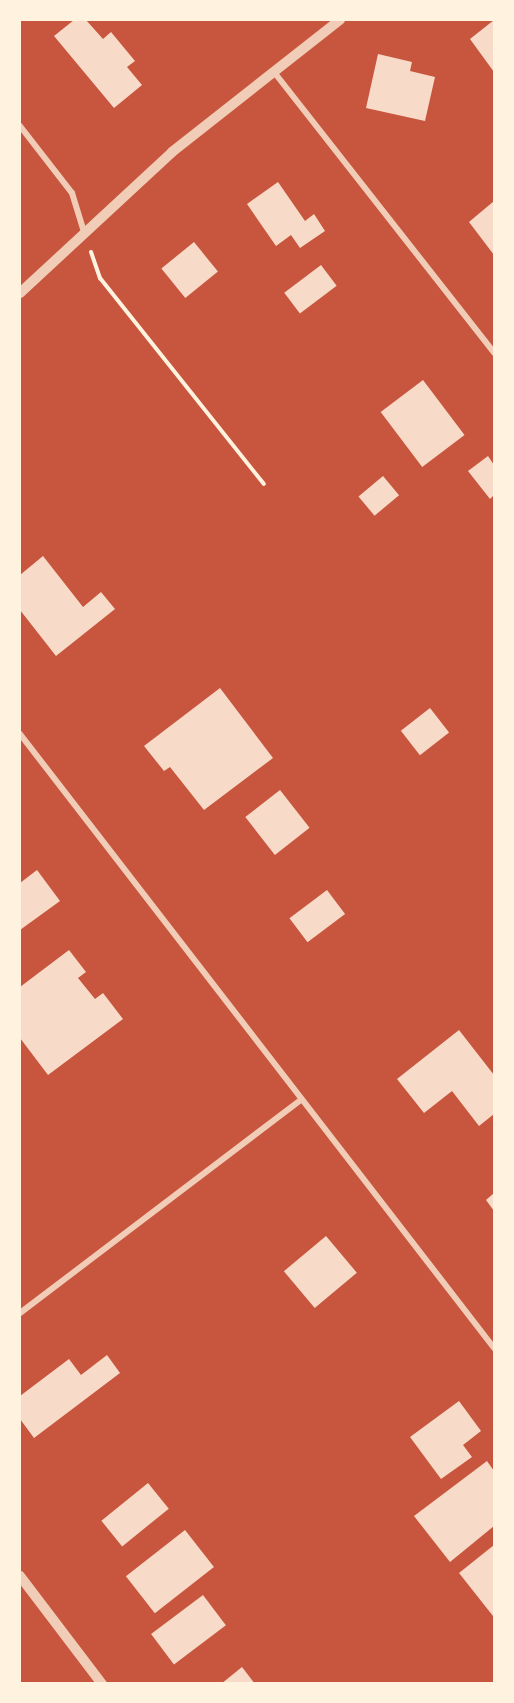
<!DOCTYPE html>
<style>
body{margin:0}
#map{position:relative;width:514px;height:1703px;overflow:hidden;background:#c8553d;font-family:"Nunito Sans",sans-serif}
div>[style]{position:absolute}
.building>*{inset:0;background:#f7dbc8;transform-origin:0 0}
.path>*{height:4px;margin:-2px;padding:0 2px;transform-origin:2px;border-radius:2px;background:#fff3e0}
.minor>*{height:6px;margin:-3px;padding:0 3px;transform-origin:3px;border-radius:3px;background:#f1ccb7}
.tertiary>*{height:10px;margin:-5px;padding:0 5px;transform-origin:5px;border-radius:5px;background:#f1ccb7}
span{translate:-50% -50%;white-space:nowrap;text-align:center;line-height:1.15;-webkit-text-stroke:6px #fff3e0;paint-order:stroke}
.frame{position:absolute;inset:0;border:21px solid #fff3e0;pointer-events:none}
</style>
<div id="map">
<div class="building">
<div style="clip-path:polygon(74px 20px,86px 20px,103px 39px,111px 32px,135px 61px,127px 67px,142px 85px,114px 108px,54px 36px)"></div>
<div style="clip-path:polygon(494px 20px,494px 72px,470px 39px)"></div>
<div style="clip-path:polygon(378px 54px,412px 62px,410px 71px,435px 77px,425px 121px,366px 108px)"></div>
<div style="clip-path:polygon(278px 182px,305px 221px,314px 214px,325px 231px,300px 248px,291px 235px,276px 246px,247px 204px)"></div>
<div style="clip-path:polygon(494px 201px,494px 255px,469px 222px)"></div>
<div style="left:194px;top:242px;width:38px;height:42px;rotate:51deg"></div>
<div style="left:321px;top:265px;width:26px;height:46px;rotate:53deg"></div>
<div style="left:423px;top:380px;width:69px;height:53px;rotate:53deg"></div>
<div style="clip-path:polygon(488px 456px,494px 465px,494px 495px,490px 499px,468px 471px)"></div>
<div style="left:383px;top:476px;width:25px;height:32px;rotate:50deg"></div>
<div style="clip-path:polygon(43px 556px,83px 607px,101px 592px,115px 609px,56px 656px,20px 610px,20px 575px)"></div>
<div style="clip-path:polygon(220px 688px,273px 758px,204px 810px,170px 767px,164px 771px,144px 746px)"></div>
<div style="left:430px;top:708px;width:31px;height:37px;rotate:52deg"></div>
<div style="left:280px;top:790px;width:48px;height:44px;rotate:52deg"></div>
<div style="clip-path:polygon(37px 870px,60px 901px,20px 930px,20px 883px)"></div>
<div style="left:327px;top:890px;width:30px;height:47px;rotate:53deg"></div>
<div style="clip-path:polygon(69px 950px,86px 972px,78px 978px,95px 999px,103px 993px,123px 1019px,48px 1075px,20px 1038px,20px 987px)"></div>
<div style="clip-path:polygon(459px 1030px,494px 1075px,494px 1114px,479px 1126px,452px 1091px,424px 1113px,397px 1079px)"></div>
<div style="clip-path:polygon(494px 1193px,494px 1211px,486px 1200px)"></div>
<div style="left:326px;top:1236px;width:48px;height:55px;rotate:50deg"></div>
<div style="clip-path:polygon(107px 1355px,120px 1373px,34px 1438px,20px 1419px,20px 1396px,69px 1359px,81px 1375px)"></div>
<div style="clip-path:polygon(459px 1401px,481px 1431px,463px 1445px,472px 1457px,441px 1479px,410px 1437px)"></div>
<div style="clip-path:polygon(487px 1461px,494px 1471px,494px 1526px,450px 1562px,414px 1516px)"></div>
<div style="left:148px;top:1483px;width:33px;height:60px;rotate:51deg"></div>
<div style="left:185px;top:1530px;width:47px;height:75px;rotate:52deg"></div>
<div style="clip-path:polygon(494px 1545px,494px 1615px,493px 1616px,459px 1573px)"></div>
<div style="left:203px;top:1595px;width:38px;height:65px;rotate:53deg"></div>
<div style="clip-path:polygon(242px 1667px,255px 1684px,221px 1684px)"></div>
</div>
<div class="path">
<div style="left:91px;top:252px;width:28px;rotate:71deg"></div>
<div style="left:100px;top:278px;width:263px;rotate:51.5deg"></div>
</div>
<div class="minor">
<div style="left:274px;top:72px;width:357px;rotate:51.9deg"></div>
<div style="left:20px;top:126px;width:85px;rotate:52.2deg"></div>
<div style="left:72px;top:193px;width:41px;rotate:72.9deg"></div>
<div style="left:20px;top:734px;width:776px;rotate:52.33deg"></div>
<div style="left:20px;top:1313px;width:353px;rotate:-37.2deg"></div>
</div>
<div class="tertiary">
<div style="left:20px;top:293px;width:207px;rotate:-42.8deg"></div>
<div style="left:172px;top:152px;width:214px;rotate:-38.2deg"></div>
<div style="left:20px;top:1576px;width:136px;rotate:52.8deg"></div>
</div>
<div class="frame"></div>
</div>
